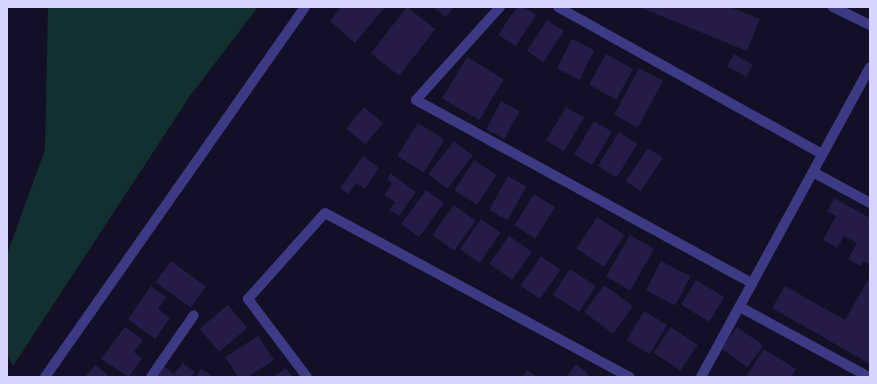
<!DOCTYPE html>
<style>
body{margin:0}
#map{position:relative;width:877px;height:384px;overflow:hidden;background:#130f26;font-family:"Sofia Sans Condensed",sans-serif}
div>[style]{position:absolute}
.green>*{inset:0;background:#12302f}
.building>*{inset:0;background:#241b47;transform-origin:0 0}
.service>*{height:10px;margin:-5px;padding:0 5px;transform-origin:5px;border-radius:5px;background:#3d3a85}
.minor>*{height:10px;margin:-5px;padding:0 5px;transform-origin:5px;border-radius:5px;background:#3d3a85}
.tertiary>*{height:10px;margin:-5px;padding:0 5px;transform-origin:5px;border-radius:5px;background:#3d3a85}
span{translate:-50% -50%;white-space:nowrap;text-align:center;line-height:1.15;-webkit-text-stroke:3px #130f26;paint-order:stroke}
.frame{position:absolute;inset:0;border:8px solid #d9d4ff;pointer-events:none}
</style>
<div id="map">
<div class="green">
<div style="clip-path:polygon(48px 7px,258px 7px,190px 96px,13px 366px,7px 355px,7px 254px,45px 150px)"></div>
</div>
<div class="building">
<div style="clip-path:polygon(341px 7px,385px 7px,355px 43px,330px 21px)"></div>
<div style="left:407px;top:7px;width:36px;height:59px;rotate:38deg"></div>
<div style="clip-path:polygon(433px 7px,454px 7px,446px 17px)"></div>
<div style="clip-path:polygon(517px 7px,524px 7px,536px 15px,516px 46px,498px 35px)"></div>
<div style="clip-path:polygon(639px 7px,730px 7px,760px 19px,747px 51px)"></div>
<div style="left:547px;top:20px;width:20px;height:37px;rotate:33deg"></div>
<div style="left:572px;top:39px;width:25px;height:33px;rotate:27deg"></div>
<div style="left:606px;top:54px;width:31px;height:35px;rotate:29deg"></div>
<div style="left:734px;top:54px;width:22px;height:14px;rotate:30deg"></div>
<div style="left:467px;top:57px;width:43px;height:48px;rotate:31deg"></div>
<div style="left:639px;top:68px;width:27px;height:53px;rotate:28deg"></div>
<div style="left:501px;top:101px;width:21px;height:32px;rotate:28deg"></div>
<div style="left:364px;top:107px;width:25px;height:28px;rotate:40deg"></div>
<div style="left:566px;top:107px;width:21px;height:39px;rotate:31deg"></div>
<div style="left:594px;top:121px;width:21px;height:39px;rotate:31deg"></div>
<div style="left:418px;top:123px;width:31px;height:39px;rotate:32deg"></div>
<div style="left:619px;top:132px;width:22px;height:40px;rotate:32deg"></div>
<div style="left:454px;top:141px;width:24px;height:42px;rotate:38deg"></div>
<div style="left:648px;top:148px;width:18px;height:40px;rotate:34deg"></div>
<div style="clip-path:polygon(363px 156px,379px 168px,365px 189px,356px 183px,348px 194px,340px 188px)"></div>
<div style="left:474px;top:160px;width:27px;height:36px;rotate:33deg"></div>
<div style="clip-path:polygon(390px 173px,416px 192px,399px 216px,389px 210px,395px 202px,384px 195px,392px 183px,387px 179px)"></div>
<div style="left:508px;top:176px;width:21px;height:39px;rotate:29deg"></div>
<div style="left:426px;top:190px;width:22px;height:42px;rotate:36deg"></div>
<div style="left:534px;top:194px;width:25px;height:37px;rotate:32deg"></div>
<div style="clip-path:polygon(834px 198px,870px 218px,870px 265px,863px 261px,860px 266px,848px 259px,857px 243px,844px 236px,837px 248px,823px 240px,836px 216px,827px 211px)"></div>
<div style="left:454px;top:205px;width:27px;height:37px;rotate:36deg"></div>
<div style="left:597px;top:217px;width:33px;height:38px;rotate:33deg"></div>
<div style="left:481px;top:219px;width:24px;height:37px;rotate:35deg"></div>
<div style="left:630px;top:235px;width:28px;height:48px;rotate:30deg"></div>
<div style="left:509px;top:236px;width:28px;height:34px;rotate:35deg"></div>
<div style="left:541px;top:256px;width:24px;height:36px;rotate:35deg"></div>
<div style="left:171px;top:261px;width:43px;height:26px;rotate:36deg"></div>
<div style="left:661px;top:261px;width:33px;height:33px;rotate:27deg"></div>
<div style="left:570px;top:269px;width:31px;height:31px;rotate:33deg"></div>
<div style="clip-path:polygon(870px 276px,870px 364px,772px 308px,785px 286px,845px 320px)"></div>
<div style="left:696px;top:280px;width:33px;height:29px;rotate:31deg"></div>
<div style="left:604px;top:285px;width:36px;height:34px;rotate:36deg"></div>
<div style="clip-path:polygon(151px 286px,166px 297px,158px 309px,170px 318px,155px 339px,128px 319px)"></div>
<div style="left:228px;top:305px;width:30px;height:37px;rotate:50deg"></div>
<div style="left:644px;top:311px;width:27px;height:34px;rotate:31deg"></div>
<div style="clip-path:polygon(125px 327px,143px 340px,134px 352px,142px 358px,129px 377px,101px 359px)"></div>
<div style="left:671px;top:327px;width:32px;height:31px;rotate:34deg"></div>
<div style="left:737px;top:327px;width:32px;height:27px;rotate:35deg"></div>
<div style="clip-path:polygon(258px 336px,274px 360px,248px 377px,238px 377px,225px 357px)"></div>
<div style="clip-path:polygon(764px 349px,796px 369px,791px 377px,746px 376px)"></div>
<div style="clip-path:polygon(183px 363px,195px 372px,191px 377px,156px 377px,164px 366px,174px 374px)"></div>
<div style="clip-path:polygon(576px 364px,589px 374px,587px 377px,566px 377px)"></div>
<div style="clip-path:polygon(95px 365px,108px 375px,106px 377px,85px 377px)"></div>
<div style="clip-path:polygon(286px 368px,292px 377px,273px 377px)"></div>
<div style="clip-path:polygon(201px 369px,213px 377px,196px 377px)"></div>
<div style="clip-path:polygon(527px 370px,537px 377px,522px 377px)"></div>
</div>
<div class="service">
<div style="left:500px;top:7px;width:125px;rotate:132.1deg"></div>
<div style="left:416px;top:100px;width:383px;rotate:28.6deg"></div>
<div style="left:558px;top:7px;width:302px;rotate:29.1deg"></div>
<div style="left:307px;top:377px;width:98px;rotate:-127.1deg"></div>
<div style="left:248px;top:299px;width:115px;rotate:-48.2deg"></div>
<div style="left:325px;top:213px;width:346px;rotate:28.3deg"></div>
</div>
<div class="minor">
<div style="left:813px;top:172px;width:65px;rotate:28.5deg"></div>
<div style="left:740px;top:307px;width:147px;rotate:28.5deg"></div>
<div style="left:151px;top:377px;width:75px;rotate:-55.3deg"></div>
<div style="left:701px;top:377px;width:353px;rotate:-61.4deg"></div>
</div>
<div class="tertiary">
<div style="left:833px;top:7px;width:41px;rotate:25.9deg"></div>
<div style="left:45px;top:377px;width:452px;rotate:-54.9deg"></div>
</div>
<div class="frame"></div>
</div>
